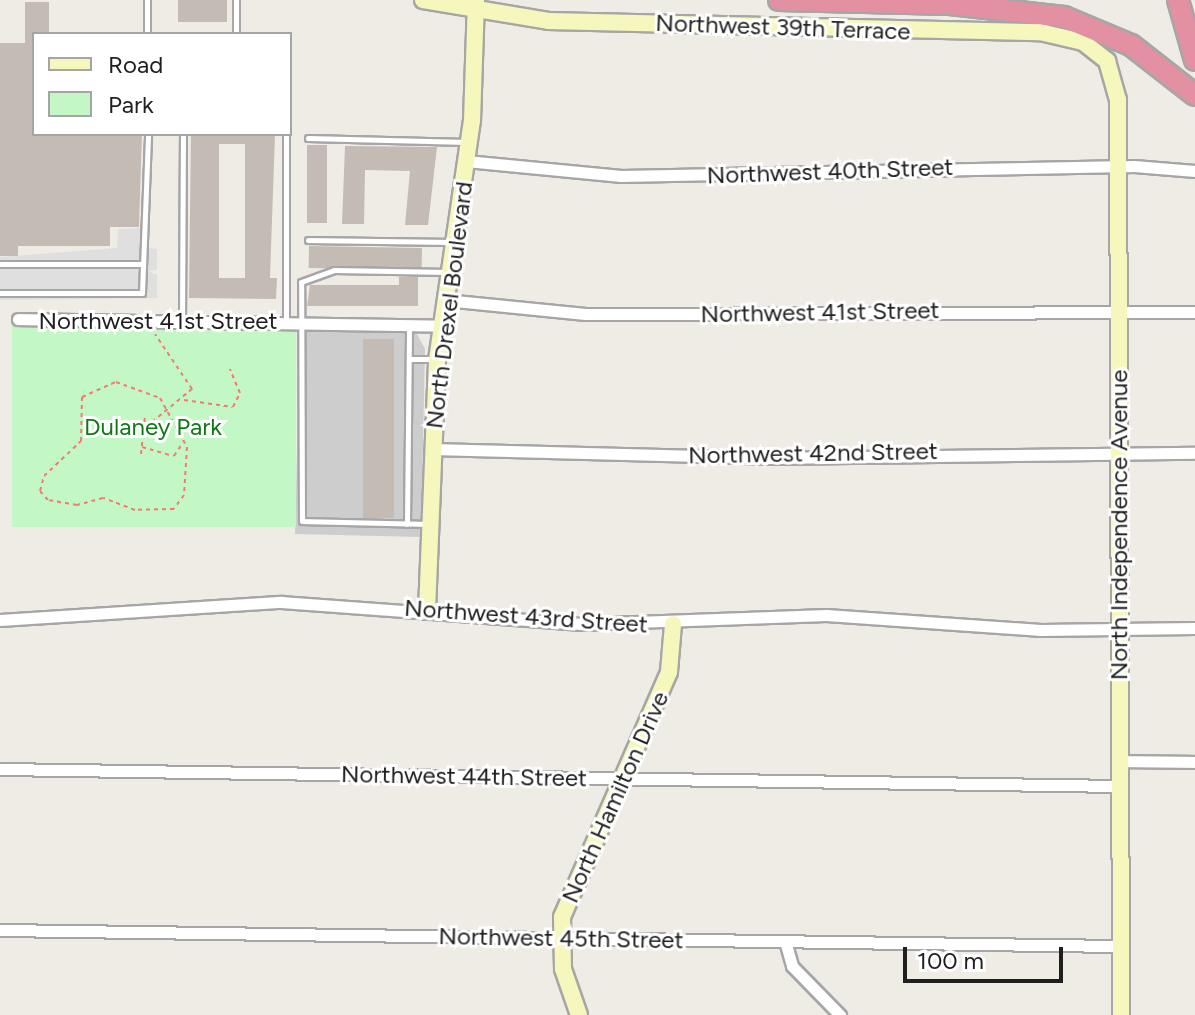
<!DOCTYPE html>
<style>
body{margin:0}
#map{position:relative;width:1195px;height:1015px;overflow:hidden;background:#efebe5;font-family:Figtree,sans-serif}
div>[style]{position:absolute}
.religious>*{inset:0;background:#cdcdcd}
.park>*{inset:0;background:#c4f7c6;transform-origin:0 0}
.parking>*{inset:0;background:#dfdfdf}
.building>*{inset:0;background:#c4bbb5;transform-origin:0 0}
.path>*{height:2px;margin-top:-1px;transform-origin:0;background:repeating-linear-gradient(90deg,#f47a72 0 4px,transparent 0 8px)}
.roads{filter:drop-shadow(2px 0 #a6a6a6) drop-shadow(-2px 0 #a6a6a6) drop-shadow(0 2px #a6a6a6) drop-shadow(0 -2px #a6a6a6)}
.lane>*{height:5px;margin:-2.5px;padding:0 2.5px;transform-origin:2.5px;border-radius:2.5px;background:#fff}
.street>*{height:11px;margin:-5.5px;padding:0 5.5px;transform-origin:5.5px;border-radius:5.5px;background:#fff}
.secondary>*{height:16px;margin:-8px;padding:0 8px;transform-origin:8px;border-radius:8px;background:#f6f7bc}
.highway>*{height:20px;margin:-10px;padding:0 10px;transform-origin:10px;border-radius:10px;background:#e390a3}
span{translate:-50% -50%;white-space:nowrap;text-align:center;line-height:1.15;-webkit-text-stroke:6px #fff;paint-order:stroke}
.street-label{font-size:24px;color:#1f1f1f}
.park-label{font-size:24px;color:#107915}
.legend{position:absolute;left:32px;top:32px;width:260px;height:104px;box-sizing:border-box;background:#fff;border:2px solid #a5a5a5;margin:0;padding:10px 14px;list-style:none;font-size:24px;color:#1f1f1f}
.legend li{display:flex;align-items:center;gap:16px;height:40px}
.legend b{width:40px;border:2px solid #a5a5a5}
.scale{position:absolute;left:903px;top:947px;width:160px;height:36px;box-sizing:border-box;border:4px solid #1f1f1f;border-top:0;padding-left:10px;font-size:24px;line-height:28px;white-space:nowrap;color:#1f1f1f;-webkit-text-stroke:6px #fff;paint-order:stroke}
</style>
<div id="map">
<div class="religious">
<div style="clip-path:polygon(300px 330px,416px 332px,425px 349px,421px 537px,295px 534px)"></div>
</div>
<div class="park">
<div style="left:12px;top:326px;width:284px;height:201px"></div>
</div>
<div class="parking">
<div style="clip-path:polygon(143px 228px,148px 248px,157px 249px,157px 270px,148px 271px,157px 275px,157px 298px,0 300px,0 257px,117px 248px,118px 229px)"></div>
</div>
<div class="building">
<div style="left:178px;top:0;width:49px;height:22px"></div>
<div style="clip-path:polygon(25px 2px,49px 2px,49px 34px,34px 34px,34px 134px,142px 134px,139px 227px,110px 227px,110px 246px,18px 246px,18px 256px,0 256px,0 43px,25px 43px)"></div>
<div style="clip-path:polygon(evenodd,191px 134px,275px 134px,270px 278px,277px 278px,276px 299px,189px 298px,191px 134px,219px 144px,245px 144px,245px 278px,219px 278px,219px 144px)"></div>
<div style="left:307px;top:145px;width:20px;height:78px"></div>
<div style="clip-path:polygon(345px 146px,437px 147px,428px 225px,405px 225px,410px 171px,365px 170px,364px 224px,342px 224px)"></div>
<div style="left:309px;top:246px;width:113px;height:22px;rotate:1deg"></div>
<div style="clip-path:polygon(399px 277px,418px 277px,418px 306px,307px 306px,310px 285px,399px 285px)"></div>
<div style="left:394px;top:339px;width:179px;height:31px;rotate:90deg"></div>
</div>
<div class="path">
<div style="left:116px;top:382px;width:47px;rotate:20deg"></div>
<div style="left:160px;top:398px;width:56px;rotate:61.1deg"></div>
<div style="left:187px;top:447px;width:48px;rotate:93.6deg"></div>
<div style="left:184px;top:495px;width:17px;rotate:126deg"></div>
<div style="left:174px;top:509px;width:39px;rotate:179deg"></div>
<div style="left:135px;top:510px;width:34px;rotate:-159deg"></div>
<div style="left:103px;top:498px;width:27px;rotate:165deg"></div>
<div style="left:77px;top:505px;width:29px;rotate:-170deg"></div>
<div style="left:48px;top:500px;width:12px;rotate:-132deg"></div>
<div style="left:40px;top:491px;width:16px;rotate:-75deg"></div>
<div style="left:44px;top:476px;width:51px;rotate:-43.4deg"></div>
<div style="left:81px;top:441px;width:44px;rotate:-88.7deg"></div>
<div style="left:82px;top:397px;width:37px;rotate:-24deg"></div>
<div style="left:184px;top:400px;width:49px;rotate:8.1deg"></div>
<div style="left:233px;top:407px;width:16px;rotate:-63deg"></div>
<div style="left:240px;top:393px;width:26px;rotate:-113deg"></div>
<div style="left:146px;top:427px;width:60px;rotate:-39.6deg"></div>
<div style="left:192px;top:389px;width:66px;rotate:-123.9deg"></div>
<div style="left:142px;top:447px;width:33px;rotate:16deg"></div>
<div style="left:174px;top:456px;width:14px;rotate:-56deg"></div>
<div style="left:141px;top:454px;width:39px;rotate:-84deg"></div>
</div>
<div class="roads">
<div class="lane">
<div style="left:147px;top:0;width:34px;rotate:90deg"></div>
<div style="left:236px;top:0;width:34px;rotate:90deg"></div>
<div style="left:286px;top:134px;width:188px;rotate:90deg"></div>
<div style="left:308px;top:138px;width:160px;rotate:1.4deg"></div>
<div style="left:308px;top:240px;width:142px;rotate:0.8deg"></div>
<div style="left:0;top:264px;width:142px"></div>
<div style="left:0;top:293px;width:142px"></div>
<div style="left:142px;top:293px;width:159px;rotate:-87.8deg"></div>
<div style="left:182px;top:321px;width:187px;rotate:-89.7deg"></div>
<div style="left:412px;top:359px;width:20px"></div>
<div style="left:407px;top:524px;width:199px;rotate:-89.4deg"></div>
<div style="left:427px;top:524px;width:125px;rotate:-178.6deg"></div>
<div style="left:302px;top:521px;width:239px;rotate:-90.2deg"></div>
<div style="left:301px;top:282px;width:35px;rotate:-20deg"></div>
<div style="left:334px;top:270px;width:115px;rotate:1deg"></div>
</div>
<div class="street">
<div style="left:466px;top:161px;width:156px;rotate:5.5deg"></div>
<div style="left:621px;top:176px;width:513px;rotate:-1.12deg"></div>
<div style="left:1134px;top:166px;width:61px;rotate:4.7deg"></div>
<div style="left:445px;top:300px;width:141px;rotate:5.7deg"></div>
<div style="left:585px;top:314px;width:610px;rotate:-0.19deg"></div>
<div style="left:18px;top:319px;width:423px;rotate:0.9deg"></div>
<div style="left:432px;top:449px;width:336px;rotate:1.5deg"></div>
<div style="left:768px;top:458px;width:427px;rotate:-0.7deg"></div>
<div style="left:0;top:620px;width:282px;rotate:-3.7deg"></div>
<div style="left:281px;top:602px;width:301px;rotate:4.2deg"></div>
<div style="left:581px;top:624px;width:245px;rotate:-2.1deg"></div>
<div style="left:826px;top:615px;width:215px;rotate:4deg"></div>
<div style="left:1040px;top:630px;width:155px;rotate:-0.7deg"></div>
<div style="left:1120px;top:761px;width:75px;rotate:0.8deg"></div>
<div style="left:0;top:769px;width:1120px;rotate:0.87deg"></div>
<div style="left:0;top:930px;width:1121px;rotate:0.82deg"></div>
<div style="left:785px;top:941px;width:26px;rotate:74deg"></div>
<div style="left:792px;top:966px;width:69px;rotate:45.6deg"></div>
</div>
<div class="secondary">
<div style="left:423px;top:0;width:127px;rotate:9.5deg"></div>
<div style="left:548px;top:21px;width:492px;rotate:1.3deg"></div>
<div style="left:1040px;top:32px;width:44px;rotate:13.1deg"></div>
<div style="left:1083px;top:42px;width:31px;rotate:38deg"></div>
<div style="left:1107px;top:61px;width:41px;rotate:74.2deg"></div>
<div style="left:1118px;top:100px;width:915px;rotate:89.81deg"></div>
<div style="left:427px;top:611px;width:251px;rotate:-87.7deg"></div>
<div style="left:437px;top:360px;width:242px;rotate:-81.7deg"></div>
<div style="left:472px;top:121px;width:121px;rotate:-88.1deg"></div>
<div style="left:579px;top:1015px;width:49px;rotate:-109.2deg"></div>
<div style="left:563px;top:969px;width:52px;rotate:-91.1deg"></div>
<div style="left:562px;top:917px;width:267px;rotate:-66.4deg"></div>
<div style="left:669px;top:672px;width:48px;rotate:-85.2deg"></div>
</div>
<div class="highway">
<div style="left:779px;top:0;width:171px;rotate:1.3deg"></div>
<div style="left:950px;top:4px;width:115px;rotate:6.5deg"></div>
<div style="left:1064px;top:17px;width:73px;rotate:22.7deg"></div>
<div style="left:1131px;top:45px;width:81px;rotate:38deg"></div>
<div style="left:1178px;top:0;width:62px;rotate:74.2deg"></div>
</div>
</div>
<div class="street-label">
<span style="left:783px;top:27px;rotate:2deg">Northwest 39th Terrace</span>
<span style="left:830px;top:171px;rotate:-2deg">Northwest 40th Street</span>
<span style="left:449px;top:305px;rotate:-83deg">North Drexel Boulevard</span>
<span style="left:820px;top:312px;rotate:-1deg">Northwest 41st Street</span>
<span style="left:158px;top:321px">Northwest 41st Street</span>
<span style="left:813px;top:453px;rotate:-1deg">Northwest 42nd Street</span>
<span style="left:1119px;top:525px;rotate:-90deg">North Independence Avenue</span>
<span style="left:526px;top:616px;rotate:4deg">Northwest 43rd Street</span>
<span style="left:464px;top:776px;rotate:1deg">Northwest 44th Street</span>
<span style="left:615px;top:797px;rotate:-66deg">North Hamilton Drive</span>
<span style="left:561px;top:938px;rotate:1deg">Northwest 45th Street</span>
</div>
<div class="park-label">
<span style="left:153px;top:427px">Dulaney Park</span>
</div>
<ul class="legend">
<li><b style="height:10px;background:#f6f7bc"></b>Road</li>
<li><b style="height:22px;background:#c4f7c6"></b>Park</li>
</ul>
<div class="scale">100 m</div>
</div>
